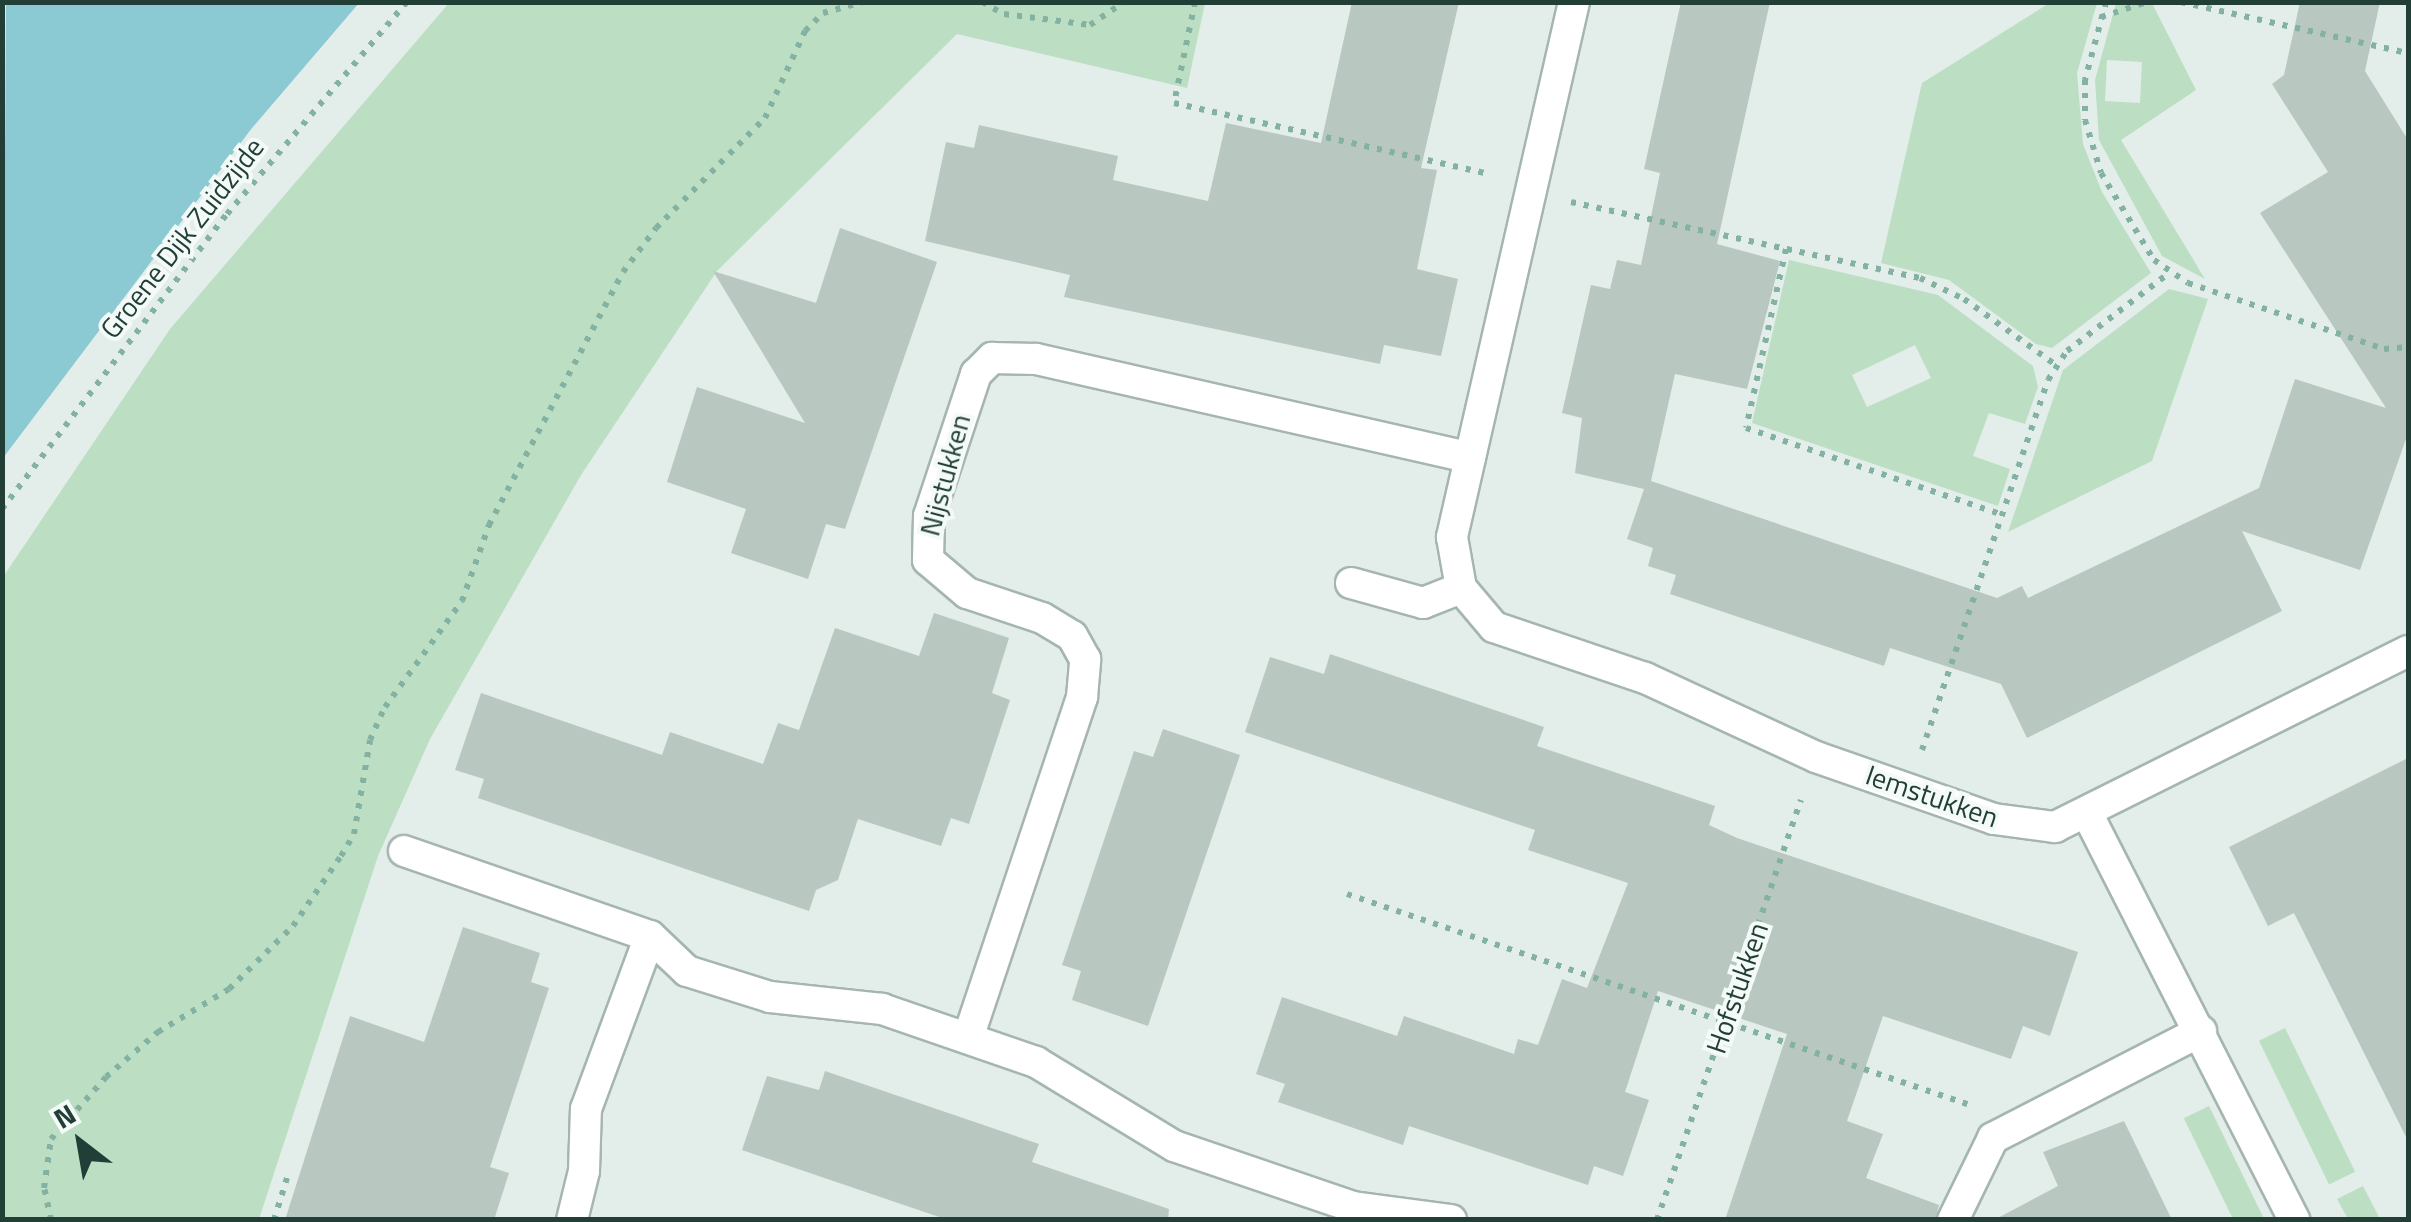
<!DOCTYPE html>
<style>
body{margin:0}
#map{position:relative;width:2411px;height:1222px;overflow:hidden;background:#e3ede9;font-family:"Titillium Web",sans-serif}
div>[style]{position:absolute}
.green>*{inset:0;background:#bcdfc4;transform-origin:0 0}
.water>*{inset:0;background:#8bcad3}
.building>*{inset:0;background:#b8c8c1}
.path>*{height:6px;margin-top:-3px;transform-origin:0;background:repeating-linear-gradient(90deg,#83b1a2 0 5px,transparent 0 13px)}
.roads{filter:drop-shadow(2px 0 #a5b5b0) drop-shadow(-2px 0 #a5b5b0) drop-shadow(0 2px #a5b5b0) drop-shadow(0 -2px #a5b5b0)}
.street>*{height:30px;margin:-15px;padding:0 15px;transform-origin:15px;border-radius:15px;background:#fff}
span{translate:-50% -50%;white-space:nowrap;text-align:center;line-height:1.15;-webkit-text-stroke:8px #f4faf7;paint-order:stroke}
.street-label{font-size:28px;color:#223f37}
.frame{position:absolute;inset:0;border:5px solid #223f37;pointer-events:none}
.north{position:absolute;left:30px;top:1092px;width:100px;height:100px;-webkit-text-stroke:8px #f4faf7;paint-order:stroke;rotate:329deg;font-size:28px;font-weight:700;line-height:40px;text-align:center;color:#223f37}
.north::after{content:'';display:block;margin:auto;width:35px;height:45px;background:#223f37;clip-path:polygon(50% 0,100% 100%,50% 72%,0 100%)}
</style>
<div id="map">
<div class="green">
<div style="clip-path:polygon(2051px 2px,2097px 3px,2077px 73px,2083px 144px,2102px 192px,2151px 273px,2052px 348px,2036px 344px,1949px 280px,1881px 263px,1922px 83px)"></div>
<div style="clip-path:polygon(449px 3px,1205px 3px,1187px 88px,957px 34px,717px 271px,581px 475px,430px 739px,378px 856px,259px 1219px,3px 1220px,3px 577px,170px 329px)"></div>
<div style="clip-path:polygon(evenodd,2116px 3px,2152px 3px,2196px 90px,2121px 140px,2205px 279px,2162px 256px,2099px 140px,2095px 80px,2116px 3px,2107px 60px,2142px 62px,2140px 103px,2105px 101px,2107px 60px)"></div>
<div style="clip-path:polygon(evenodd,1789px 260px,1938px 295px,2033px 366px,2038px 387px,2025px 424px,1989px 413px,1973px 456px,2010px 469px,1998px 506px,1752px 423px,1789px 260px,1915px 345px,1931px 378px,1867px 407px,1852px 375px,1915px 345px)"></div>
<div style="clip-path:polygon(2169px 289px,2208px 299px,2152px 461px,2008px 532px,2063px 370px)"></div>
<div style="left:2285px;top:1028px;width:160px;height:29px;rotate:64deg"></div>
<div style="left:2209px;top:1106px;width:126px;height:28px;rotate:64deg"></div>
<div style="clip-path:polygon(2363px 1186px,2380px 1219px,2348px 1219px,2337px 1199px)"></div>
</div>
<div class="water">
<div style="clip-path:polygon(6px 3px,359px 3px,252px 128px,3px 458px)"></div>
</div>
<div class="building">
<div style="clip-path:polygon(1352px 2px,1459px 2px,1421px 168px,1437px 170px,1417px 269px,1458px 279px,1441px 356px,1384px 345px,1380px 364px,1064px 297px,1070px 275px,925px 241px,946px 142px,974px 148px,979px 125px,1118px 156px,1113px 180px,1208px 201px,1226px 123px,1321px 143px)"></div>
<div style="clip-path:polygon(1681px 2px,1770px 2px,1717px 244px,1780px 261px,1747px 389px,1675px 374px,1651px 481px,1997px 598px,2022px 586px,2028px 598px,2259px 488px,2295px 379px,2386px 408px,2260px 213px,2328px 172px,2272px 84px,2284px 75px,2300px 2px,2380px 2px,2365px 71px,2408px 140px,2408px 443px,2406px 439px,2360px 570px,2242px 531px,2282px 611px,2027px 738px,2001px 684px,1890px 648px,1884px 666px,1670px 594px,1676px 575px,1648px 566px,1653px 548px,1627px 539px,1644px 489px,1575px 473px,1582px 418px,1562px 413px,1591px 285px,1610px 289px,1617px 260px,1641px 265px,1660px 173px,1644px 169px)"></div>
<div style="clip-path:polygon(840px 228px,937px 262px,845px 529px,826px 524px,808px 579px,731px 553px,746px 509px,667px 482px,697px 387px,805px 423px,713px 271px,816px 303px)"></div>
<div style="clip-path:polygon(934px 613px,1009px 638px,992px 693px,1010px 700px,969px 824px,951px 818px,941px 846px,858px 819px,838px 880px,816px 890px,809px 911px,478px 798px,484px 779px,455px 770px,481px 693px,662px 755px,670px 732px,763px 764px,778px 723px,799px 730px,835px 628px,919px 656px)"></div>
<div style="clip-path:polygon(1330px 654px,1544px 727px,1537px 746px,1715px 806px,1709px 825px,1737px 838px,2078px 952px,2050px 1036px,2023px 1026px,2011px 1059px,1883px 1016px,1847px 1121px,1883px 1134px,1866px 1178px,1939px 1205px,1935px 1220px,1725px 1220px,1787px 1034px,1658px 991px,1625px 1092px,1649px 1100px,1623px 1176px,1594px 1166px,1588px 1185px,1409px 1126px,1403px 1145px,1278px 1102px,1285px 1084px,1256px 1074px,1282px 997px,1397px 1036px,1404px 1016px,1514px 1054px,1518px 1039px,1538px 1045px,1562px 979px,1587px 988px,1628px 883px,1528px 850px,1535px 830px,1245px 732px,1270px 657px,1324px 674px)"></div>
<div style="clip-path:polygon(1163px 729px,1240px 755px,1148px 1026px,1072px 1000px,1081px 971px,1062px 965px,1134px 751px,1153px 757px)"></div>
<div style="clip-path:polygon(2408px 758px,2408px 1141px,2294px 913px,2268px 926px,2229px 847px)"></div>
<div style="clip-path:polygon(463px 927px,540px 953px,531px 982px,549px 988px,490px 1167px,509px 1173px,494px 1220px,285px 1220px,350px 1016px,424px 1042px)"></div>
<div style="clip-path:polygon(825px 1071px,1039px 1144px,1032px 1162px,1169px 1209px,1168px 1220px,948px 1220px,742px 1150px,767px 1076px,819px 1090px)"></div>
<div style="clip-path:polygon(2124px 1121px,2172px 1220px,1994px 1220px,2058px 1186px,2043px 1152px)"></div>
</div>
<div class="path">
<div style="left:982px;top:2px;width:25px;rotate:29deg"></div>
<div style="left:1004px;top:14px;width:87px;rotate:7.3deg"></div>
<div style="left:1090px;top:25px;width:41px;rotate:-34.1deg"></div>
<div style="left:1195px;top:2px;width:103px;rotate:101.7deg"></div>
<div style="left:1174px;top:103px;width:323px;rotate:12.7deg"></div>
<div style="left:2106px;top:2px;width:81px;rotate:105.1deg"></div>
<div style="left:2085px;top:80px;width:40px;rotate:90deg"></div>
<div style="left:2085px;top:120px;width:55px;rotate:73.2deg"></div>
<div style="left:2101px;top:173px;width:102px;rotate:58.7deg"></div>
<div style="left:2154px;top:260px;width:41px;rotate:34.1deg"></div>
<div style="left:2188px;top:283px;width:207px;rotate:18.6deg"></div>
<div style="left:2384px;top:349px;width:24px;rotate:-5deg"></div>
<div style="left:2181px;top:2px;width:233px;rotate:12.7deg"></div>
<div style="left:2101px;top:17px;width:48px;rotate:-18.1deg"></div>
<div style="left:1571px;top:202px;width:357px;rotate:12.3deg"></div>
<div style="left:1920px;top:278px;width:49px;rotate:25.5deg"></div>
<div style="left:1964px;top:299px;width:113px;rotate:35.7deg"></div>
<div style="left:1786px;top:249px;width:183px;rotate:102.6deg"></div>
<div style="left:1746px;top:428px;width:271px;rotate:18.7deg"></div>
<div style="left:2px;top:509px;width:371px;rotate:-52.7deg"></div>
<div style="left:227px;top:214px;width:278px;rotate:-49.7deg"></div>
<div style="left:1922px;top:750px;width:391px;rotate:-71.2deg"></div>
<div style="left:2048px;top:380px;width:35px;rotate:-57deg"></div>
<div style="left:2067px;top:351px;width:128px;rotate:-37.4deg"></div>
<div style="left:1347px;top:894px;width:655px;rotate:18.71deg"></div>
<div style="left:51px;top:1220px;width:33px;rotate:-102deg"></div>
<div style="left:44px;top:1188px;width:49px;rotate:-81.9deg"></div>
<div style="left:51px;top:1139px;width:83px;rotate:-48.4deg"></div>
<div style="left:106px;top:1077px;width:69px;rotate:-40.9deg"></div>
<div style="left:158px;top:1032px;width:83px;rotate:-31.2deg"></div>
<div style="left:229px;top:989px;width:90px;rotate:-44.5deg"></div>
<div style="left:293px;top:926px;width:85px;rotate:-55.6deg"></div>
<div style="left:341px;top:856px;width:26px;rotate:-59deg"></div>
<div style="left:354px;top:834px;width:95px;rotate:-80.3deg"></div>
<div style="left:370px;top:740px;width:36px;rotate:-66deg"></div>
<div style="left:385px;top:707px;width:131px;rotate:-54deg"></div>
<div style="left:462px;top:601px;width:81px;rotate:-70.4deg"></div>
<div style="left:489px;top:525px;width:286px;rotate:-62.1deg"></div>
<div style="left:623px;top:272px;width:55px;rotate:-53.1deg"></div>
<div style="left:656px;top:228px;width:155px;rotate:-45.3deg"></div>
<div style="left:765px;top:118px;width:96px;rotate:-65.3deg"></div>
<div style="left:805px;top:31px;width:25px;rotate:-45deg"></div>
<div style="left:823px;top:13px;width:41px;rotate:-15.4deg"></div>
<div style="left:274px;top:1220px;width:44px;rotate:-72.8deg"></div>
<div style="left:1657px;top:1220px;width:444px;rotate:-71.1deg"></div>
</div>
<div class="roads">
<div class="street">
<div style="left:1574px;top:2px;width:549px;rotate:102.85deg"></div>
<div style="left:1452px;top:537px;width:52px;rotate:80deg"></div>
<div style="left:1461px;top:588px;width:51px;rotate:49.8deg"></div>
<div style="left:1494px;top:627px;width:159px;rotate:18.7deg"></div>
<div style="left:1645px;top:678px;width:188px;rotate:24.8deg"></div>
<div style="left:1816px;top:757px;width:188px;rotate:19.2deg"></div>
<div style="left:1994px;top:819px;width:62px;rotate:7.5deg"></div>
<div style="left:2055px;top:827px;width:394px;rotate:-26.5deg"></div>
<div style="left:1351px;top:583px;width:75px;rotate:15.5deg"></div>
<div style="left:1423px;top:603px;width:41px;rotate:-21.5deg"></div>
<div style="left:2088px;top:815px;width:454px;rotate:63deg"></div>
<div style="left:404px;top:851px;width:260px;rotate:19.1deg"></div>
<div style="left:650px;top:936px;width:51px;rotate:43.4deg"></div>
<div style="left:687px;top:971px;width:87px;rotate:17.4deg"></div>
<div style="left:770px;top:997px;width:113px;rotate:6.1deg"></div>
<div style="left:882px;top:1009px;width:163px;rotate:19deg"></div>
<div style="left:1036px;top:1062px;width:162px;rotate:31.3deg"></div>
<div style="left:1174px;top:1146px;width:189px;rotate:18.8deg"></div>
<div style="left:1353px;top:1207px;width:99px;rotate:7.6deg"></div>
<div style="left:968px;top:1038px;width:360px;rotate:-71.5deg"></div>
<div style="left:1082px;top:697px;width:38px;rotate:-85deg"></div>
<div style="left:1085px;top:659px;width:26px;rotate:-119deg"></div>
<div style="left:1072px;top:636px;width:35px;rotate:-149deg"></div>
<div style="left:1042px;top:618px;width:79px;rotate:-161.6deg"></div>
<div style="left:967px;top:593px;width:51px;rotate:-139.8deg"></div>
<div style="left:928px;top:560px;width:44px;rotate:-88.7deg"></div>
<div style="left:929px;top:516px;width:150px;rotate:-71.7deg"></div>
<div style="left:976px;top:374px;width:23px;rotate:-45deg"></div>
<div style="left:992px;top:358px;width:44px;rotate:1.3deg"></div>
<div style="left:1036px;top:359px;width:445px;rotate:12.8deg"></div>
<div style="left:572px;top:1220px;width:50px;rotate:-76.2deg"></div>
<div style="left:584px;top:1171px;width:62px;rotate:-88.2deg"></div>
<div style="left:586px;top:1109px;width:184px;rotate:-69.7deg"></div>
<div style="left:1953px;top:1220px;width:91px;rotate:-64deg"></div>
<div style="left:1993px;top:1138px;width:234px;rotate:-27.2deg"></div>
</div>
</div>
<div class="street-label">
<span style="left:182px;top:238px;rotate:-52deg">Groene Dijk Zuidzijde</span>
<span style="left:945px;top:475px;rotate:-75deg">Nijstukken</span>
<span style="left:1932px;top:796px;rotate:19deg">Iemstukken</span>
<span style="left:1737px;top:988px;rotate:-71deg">Hofstukken</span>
</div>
<div class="frame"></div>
<div class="north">N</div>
</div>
